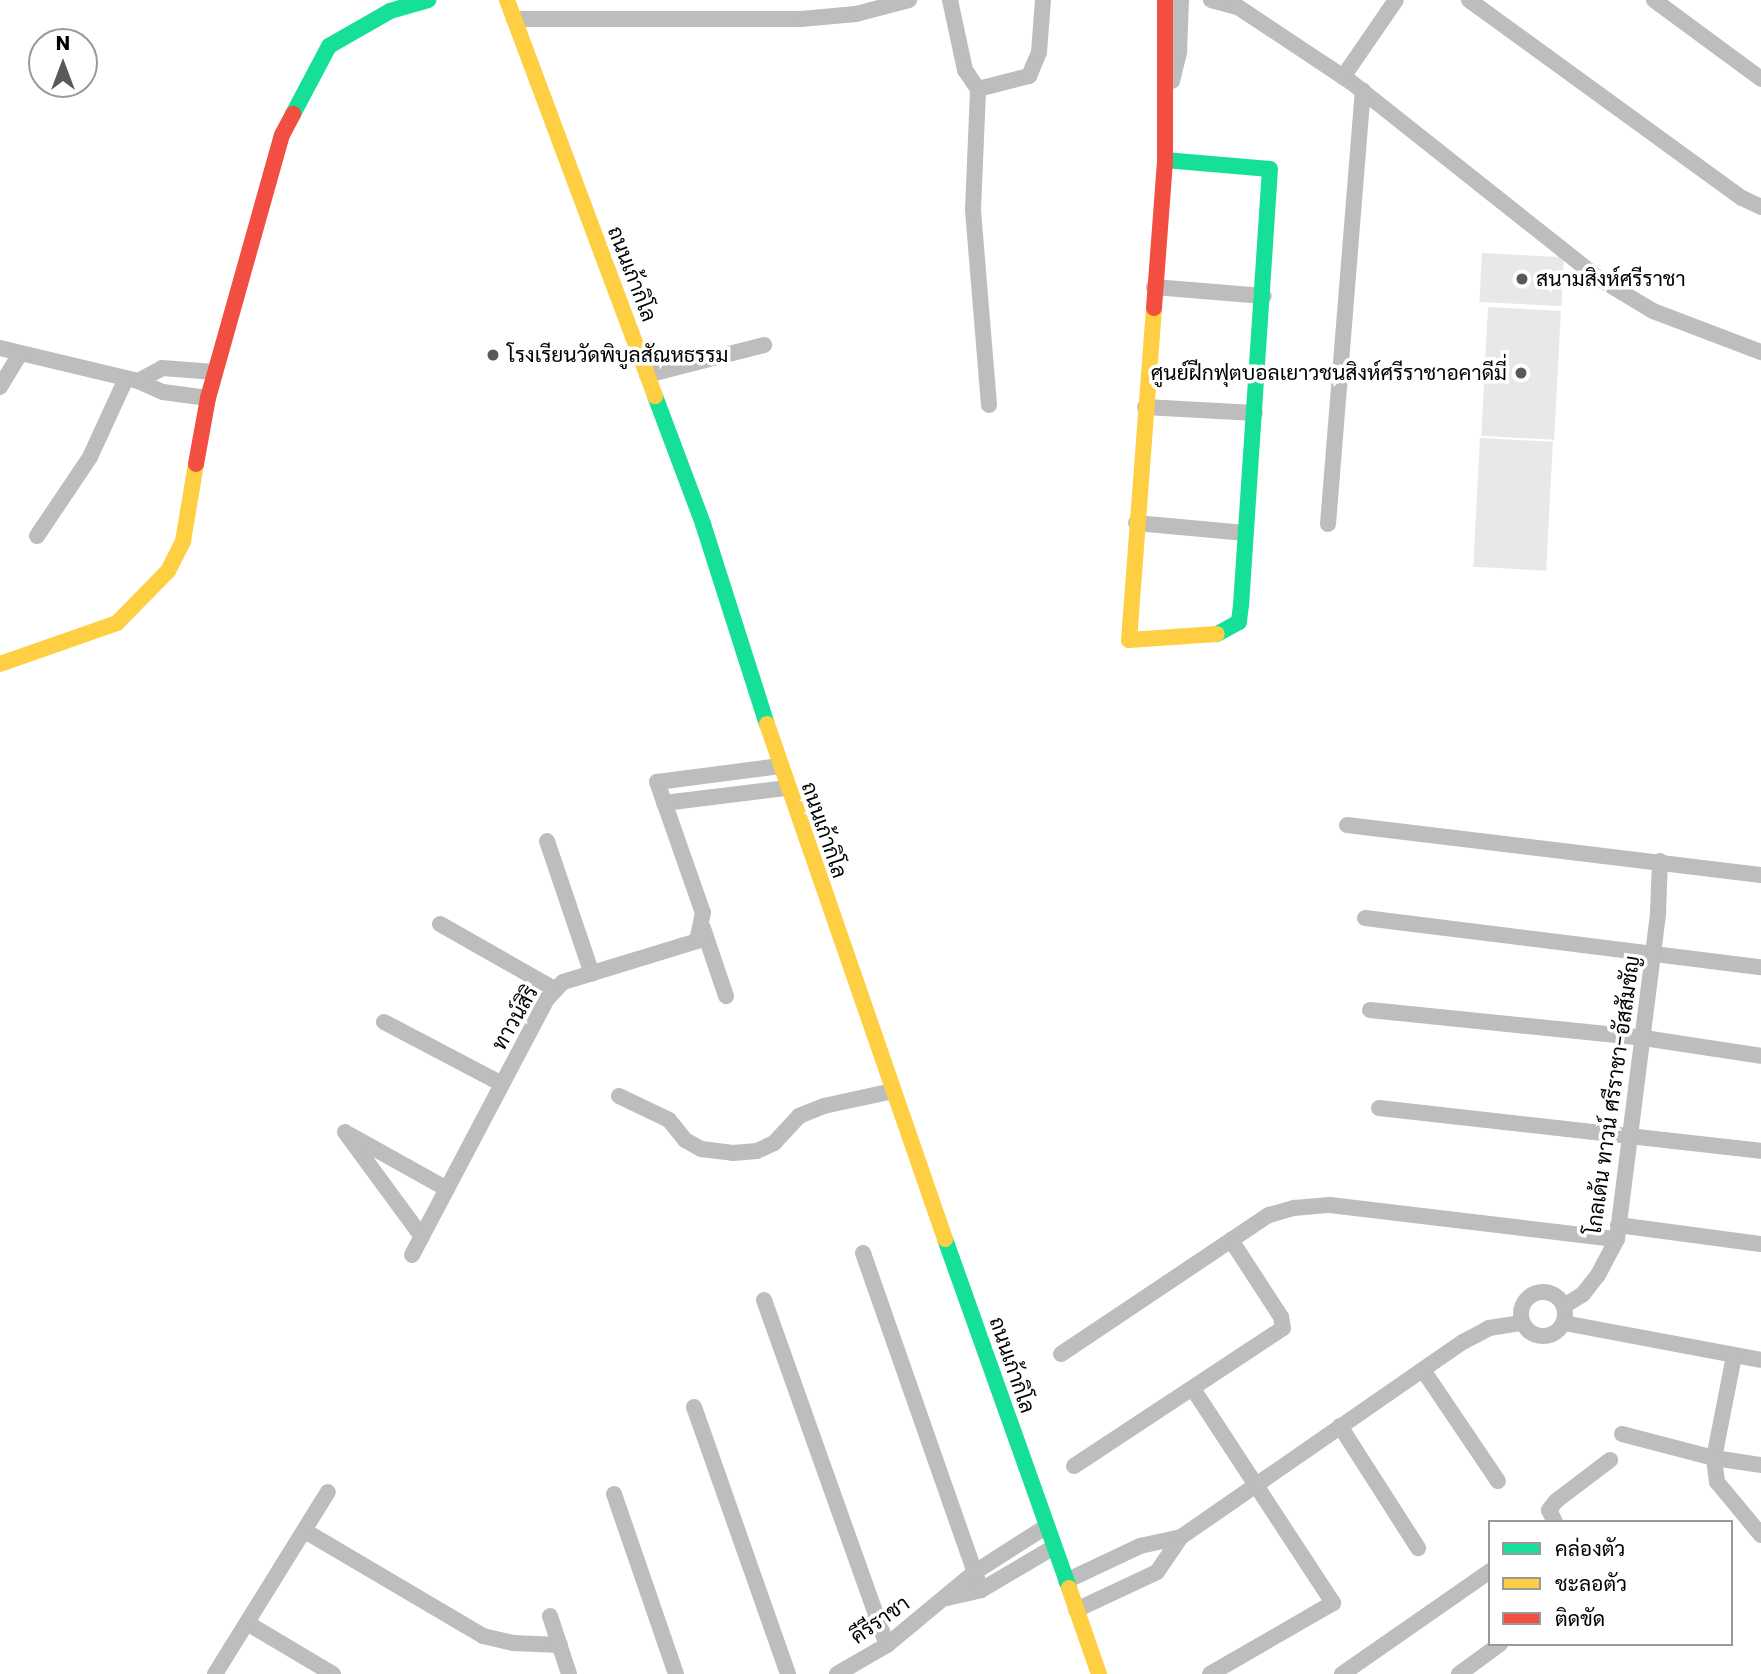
<!DOCTYPE html>
<meta charset="utf-8">
<style>
body{margin:0}
#map{position:relative;width:1761px;height:1674px;overflow:hidden;background:#fff;font-family:Poppins,Sarabun,sans-serif}
div>[style]{position:absolute}
.green>*{inset:0;background:#e8e8e8;transform-origin:0 0}
.street>*{height:16px;margin:-8px;padding:0 8px;transform-origin:8px;border-radius:8px;background:#bdbdbd}
.street>.ring{margin:-8px;padding:0;box-sizing:content-box;background:none;border:16px solid #bdbdbd;border-radius:50%}
.fast>*{height:16px;margin:-8px;padding:0 8px;transform-origin:8px;border-radius:8px;background:#16e098}
.slow>*{height:16px;margin:-8px;padding:0 8px;transform-origin:8px;border-radius:8px;background:#ffcf43}
.jam>*{height:16px;margin:-8px;padding:0 8px;transform-origin:8px;border-radius:8px;background:#f24e42}
.dots>*{width:19px;height:19px;translate:-50% -50%;box-sizing:border-box;border:4px solid #fff;border-radius:50%}
span{translate:-50% -50%;white-space:nowrap;text-align:center;line-height:1.15;-webkit-text-stroke:7px #fff;paint-order:stroke}
.street-label{font-size:21px;color:#000}
.poi-label{font-size:21px;color:#000}
.left{translate:0 -50%;text-align:left}
.right{translate:-100% -50%;text-align:right}
.legend{position:absolute;left:1488px;top:1520px;width:245px;height:126px;box-sizing:border-box;background:#fff;border:2px solid #999;margin:0;padding:9px 12px;list-style:none;font-size:21px;color:#000}
.legend li{display:flex;align-items:center;gap:14px;height:35px}
.legend b{width:35px;border:2px solid #999}
.north{position:absolute;left:28px;top:28px;width:70px;height:70px;box-sizing:border-box;background:#fff;border:2px solid #999;border-radius:50%;rotate:0deg;font-size:19px;font-weight:700;line-height:28px;text-align:center;color:#000}
.north::after{content:'';display:block;margin:auto;width:24px;height:32px;background:#595959;clip-path:polygon(50% 0,100% 100%,50% 72%,0 100%)}
</style>
<div id="map">
<div class="green">
<div style="left:1482px;top:253px;width:82px;height:49px;rotate:3deg"></div>
<div style="left:1488px;top:307px;width:73px;height:129px;rotate:3deg"></div>
<div style="left:1480px;top:438px;width:73px;height:129px;rotate:3deg"></div>
</div>
<div class="street">
<div style="left:950px;top:0;width:72px;rotate:77.9deg"></div>
<div style="left:965px;top:70px;width:23px;rotate:56deg"></div>
<div style="left:1211px;top:0;width:28px;rotate:15deg"></div>
<div style="left:1238px;top:7px;width:136px;rotate:33.6deg"></div>
<div style="left:1351px;top:82px;width:315px;rotate:38.4deg"></div>
<div style="left:1598px;top:278px;width:64px;rotate:31deg"></div>
<div style="left:1653px;top:311px;width:116px;rotate:20.8deg"></div>
<div style="left:1469px;top:0;width:337px;rotate:36deg"></div>
<div style="left:1742px;top:198px;width:21px;rotate:25deg"></div>
<div style="left:1654px;top:0;width:133px;rotate:36.4deg"></div>
<div style="left:514px;top:19px;width:287px"></div>
<div style="left:801px;top:19px;width:55px;rotate:-5.2deg"></div>
<div style="left:856px;top:14px;width:55px;rotate:-14.8deg"></div>
<div style="left:1343px;top:77px;width:93px;rotate:-55.5deg"></div>
<div style="left:1172px;top:81px;width:30px;rotate:-76deg"></div>
<div style="left:1179px;top:52px;width:52px;rotate:-87.8deg"></div>
<div style="left:1154px;top:287px;width:110px;rotate:4.7deg"></div>
<div style="left:0;top:348px;width:142px;rotate:13.4deg"></div>
<div style="left:138px;top:381px;width:27px;rotate:24deg"></div>
<div style="left:163px;top:392px;width:45px;rotate:7.6deg"></div>
<div style="left:647px;top:375px;width:121px;rotate:-14.4deg"></div>
<div style="left:138px;top:381px;width:27px;rotate:-28deg"></div>
<div style="left:162px;top:368px;width:53px;rotate:4.3deg"></div>
<div style="left:0;top:387px;width:37px;rotate:-59deg"></div>
<div style="left:989px;top:405px;width:196px;rotate:-94.7deg"></div>
<div style="left:973px;top:210px;width:121px;rotate:-87.6deg"></div>
<div style="left:978px;top:89px;width:53px;rotate:-14.3deg"></div>
<div style="left:1029px;top:76px;width:26px;rotate:-67deg"></div>
<div style="left:1039px;top:52px;width:52px;rotate:-85.6deg"></div>
<div style="left:1145px;top:407px;width:110px;rotate:3.1deg"></div>
<div style="left:1136px;top:523px;width:110px;rotate:5.2deg"></div>
<div style="left:1328px;top:524px;width:435px;rotate:-85.4deg"></div>
<div style="left:37px;top:536px;width:95px;rotate:-56.1deg"></div>
<div style="left:90px;top:457px;width:84px;rotate:-65.3deg"></div>
<div style="left:664px;top:803px;width:124px;rotate:-7deg"></div>
<div style="left:1347px;top:825px;width:417px;rotate:6.9deg"></div>
<div style="left:547px;top:841px;width:140px;rotate:71.3deg"></div>
<div style="left:1365px;top:918px;width:399px;rotate:7.1deg"></div>
<div style="left:440px;top:924px;width:133px;rotate:29.6deg"></div>
<div style="left:703px;top:928px;width:72px;rotate:71.3deg"></div>
<div style="left:1370px;top:1010px;width:275px;rotate:5.8deg"></div>
<div style="left:1644px;top:1038px;width:118px;rotate:8.7deg"></div>
<div style="left:384px;top:1022px;width:133px;rotate:27.7deg"></div>
<div style="left:619px;top:1096px;width:55px;rotate:25.6deg"></div>
<div style="left:669px;top:1120px;width:26px;rotate:51deg"></div>
<div style="left:685px;top:1140px;width:18px;rotate:29deg"></div>
<div style="left:701px;top:1149px;width:32px;rotate:7deg"></div>
<div style="left:733px;top:1153px;width:24px;rotate:-5deg"></div>
<div style="left:757px;top:1151px;width:19px;rotate:-25deg"></div>
<div style="left:774px;top:1143px;width:37px;rotate:-47deg"></div>
<div style="left:799px;top:1116px;width:27px;rotate:-22deg"></div>
<div style="left:824px;top:1106px;width:71px;rotate:-12.3deg"></div>
<div style="left:1379px;top:1108px;width:384px;rotate:6.4deg"></div>
<div style="left:345px;top:1132px;width:130px;rotate:53.7deg"></div>
<div style="left:350px;top:1135px;width:111px;rotate:29.1deg"></div>
<div style="left:1618px;top:1225px;width:144px;rotate:7.6deg"></div>
<div style="left:863px;top:1253px;width:357px;rotate:70.7deg"></div>
<div style="left:412px;top:1255px;width:289px;rotate:-62.2deg"></div>
<div style="left:547px;top:999px;width:23px;rotate:-47deg"></div>
<div style="left:563px;top:982px;width:140px;rotate:-17deg"></div>
<div style="left:697px;top:941px;width:29px;rotate:-78deg"></div>
<div style="left:703px;top:913px;width:139px;rotate:-109.3deg"></div>
<div style="left:657px;top:782px;width:124px;rotate:-7.4deg"></div>
<div class="ring" style="left:1521px;top:1292px;width:28px;height:28px"></div>
<div style="left:764px;top:1300px;width:366px;rotate:70.4deg"></div>
<div style="left:1564px;top:1306px;width:22px;rotate:-32deg"></div>
<div style="left:1583px;top:1294px;width:24px;rotate:-52deg"></div>
<div style="left:1598px;top:1275px;width:41px;rotate:-62.2deg"></div>
<div style="left:1617px;top:1239px;width:329px;rotate:-82.8deg"></div>
<div style="left:1658px;top:913px;width:52px;rotate:-87.8deg"></div>
<div style="left:1564px;top:1323px;width:200px;rotate:10.6deg"></div>
<div style="left:1061px;top:1354px;width:250px;rotate:-33.8deg"></div>
<div style="left:1269px;top:1215px;width:26px;rotate:-16deg"></div>
<div style="left:1294px;top:1208px;width:36px;rotate:-5deg"></div>
<div style="left:1330px;top:1205px;width:289px;rotate:6.8deg"></div>
<div style="left:1734px;top:1356px;width:104px;rotate:101.1deg"></div>
<div style="left:1714px;top:1458px;width:48px;rotate:8.5deg"></div>
<div style="left:1423px;top:1370px;width:134px;rotate:56deg"></div>
<div style="left:1193px;top:1389px;width:256px;rotate:56.8deg"></div>
<div style="left:1333px;top:1603px;width:142px;rotate:150deg"></div>
<div style="left:694px;top:1407px;width:283px;rotate:70.6deg"></div>
<div style="left:1340px;top:1426px;width:145px;rotate:57.4deg"></div>
<div style="left:1622px;top:1434px;width:95px;rotate:14.6deg"></div>
<div style="left:1714px;top:1458px;width:24px;rotate:83deg"></div>
<div style="left:1717px;top:1482px;width:69px;rotate:50.3deg"></div>
<div style="left:1074px;top:1466px;width:250px;rotate:-33.4deg"></div>
<div style="left:1283px;top:1328px;width:11px;rotate:-100deg"></div>
<div style="left:1281px;top:1317px;width:92px;rotate:-123deg"></div>
<div style="left:614px;top:1494px;width:190px;rotate:71deg"></div>
<div style="left:1555px;top:1522px;width:13px;rotate:-117deg"></div>
<div style="left:1549px;top:1510px;width:11px;rotate:-52deg"></div>
<div style="left:1556px;top:1501px;width:68px;rotate:-37.2deg"></div>
<div style="left:305px;top:1531px;width:207px;rotate:30.5deg"></div>
<div style="left:483px;top:1636px;width:31px;rotate:13deg"></div>
<div style="left:513px;top:1643px;width:47px;rotate:2.4deg"></div>
<div style="left:1066px;top:1581px;width:82px;rotate:-25.3deg"></div>
<div style="left:1140px;top:1546px;width:42px;rotate:-12.4deg"></div>
<div style="left:947px;top:1598px;width:35px;rotate:-13deg"></div>
<div style="left:981px;top:1590px;width:85px;rotate:-30.5deg"></div>
<div style="left:1076px;top:1610px;width:89px;rotate:-25.1deg"></div>
<div style="left:1157px;top:1572px;width:42px;rotate:-55.6deg"></div>
<div style="left:1181px;top:1537px;width:343px;rotate:-34.7deg"></div>
<div style="left:1463px;top:1342px;width:30px;rotate:-28deg"></div>
<div style="left:1489px;top:1328px;width:33px;rotate:-9deg"></div>
<div style="left:550px;top:1616px;width:61px;rotate:71.9deg"></div>
<div style="left:247px;top:1623px;width:100px;rotate:30.7deg"></div>
<div style="left:215px;top:1674px;width:214px;rotate:-58.2deg"></div>
<div style="left:837px;top:1674px;width:58px;rotate:-30.1deg"></div>
<div style="left:887px;top:1645px;width:114px;rotate:-39.7deg"></div>
<div style="left:975px;top:1572px;width:85px;rotate:-32.6deg"></div>
<div style="left:1342px;top:1674px;width:180px;rotate:-34.8deg"></div>
<div style="left:1459px;top:1674px;width:51px;rotate:-36.2deg"></div>
</div>
<div class="fast">
<div style="left:293px;top:114px;width:77px;rotate:-62.1deg"></div>
<div style="left:329px;top:46px;width:70px;rotate:-29.8deg"></div>
<div style="left:390px;top:11px;width:40px;rotate:-16deg"></div>
<div style="left:1165px;top:160px;width:105px;rotate:4.9deg"></div>
<div style="left:1270px;top:169px;width:437px;rotate:93.8deg"></div>
<div style="left:1241px;top:605px;width:17px;rotate:97deg"></div>
<div style="left:1239px;top:622px;width:25px;rotate:151deg"></div>
<div style="left:655px;top:396px;width:137px;rotate:69.4deg"></div>
<div style="left:703px;top:524px;width:210px;rotate:72.3deg"></div>
<div style="left:945px;top:1239px;width:370px;rotate:70.4deg"></div>
</div>
<div class="slow">
<div style="left:507px;top:0;width:423px;rotate:69.5deg"></div>
<div style="left:1154px;top:308px;width:333px;rotate:94.3deg"></div>
<div style="left:1129px;top:640px;width:88px;rotate:-3.9deg"></div>
<div style="left:0;top:664px;width:124px;rotate:-19.3deg"></div>
<div style="left:117px;top:623px;width:73px;rotate:-45.6deg"></div>
<div style="left:168px;top:571px;width:34px;rotate:-63deg"></div>
<div style="left:183px;top:541px;width:78px;rotate:-80.4deg"></div>
<div style="left:767px;top:724px;width:545px;rotate:70.93deg"></div>
<div style="left:1069px;top:1588px;width:91px;rotate:70.8deg"></div>
</div>
<div class="jam">
<div style="left:1154px;top:308px;width:148px;rotate:-85.7deg"></div>
<div style="left:1165px;top:160px;width:160px;rotate:-90deg"></div>
<div style="left:196px;top:464px;width:67px;rotate:-79.7deg"></div>
<div style="left:208px;top:398px;width:273px;rotate:-74.3deg"></div>
<div style="left:282px;top:135px;width:24px;rotate:-62deg"></div>
</div>
<div class="dots">
<div style="left:1522px;top:279px;background:#595959"></div>
<div style="left:493px;top:355px;background:#595959"></div>
<div style="left:1521px;top:373px;background:#595959"></div>
</div>
<div class="street-label">
<span style="left:632px;top:274px;rotate:69deg">ถนนเก้ากิโล</span>
<span style="left:824px;top:830px;rotate:71deg">ถนนเก้ากิโล</span>
<span style="left:515px;top:1018px;rotate:-60deg">ทาวน์สิริ</span>
<span style="left:1613px;top:1095px;rotate:-82deg">โกลเด้น ทาวน์ ศรีราชา-อัสสัมชัญ</span>
<span style="left:1012px;top:1365px;rotate:71deg">ถนนเก้ากิโล</span>
<span style="left:880px;top:1620px;rotate:-35deg">คีรีราชา</span>
</div>
<div class="poi-label">
<span class="left" style="left:1536px;top:279px">สนามสิงห์ศรีราชา</span>
<span class="left" style="left:507px;top:355px">โรงเรียนวัดพิบูลสัณหธรรม</span>
<span class="right" style="left:1507px;top:373px">ศูนย์ฝีกฟุตบอลเยาวชนสิงห์ศรีราชาอคาดีมี่</span>
</div>
<ul class="legend">
<li><b style="height:9px;background:#16e098"></b>คล่องตัว</li>
<li><b style="height:9px;background:#ffcf43"></b>ชะลอตัว</li>
<li><b style="height:9px;background:#f24e42"></b>ติดขัด</li>
</ul>
<div class="north">N</div>
</div>
